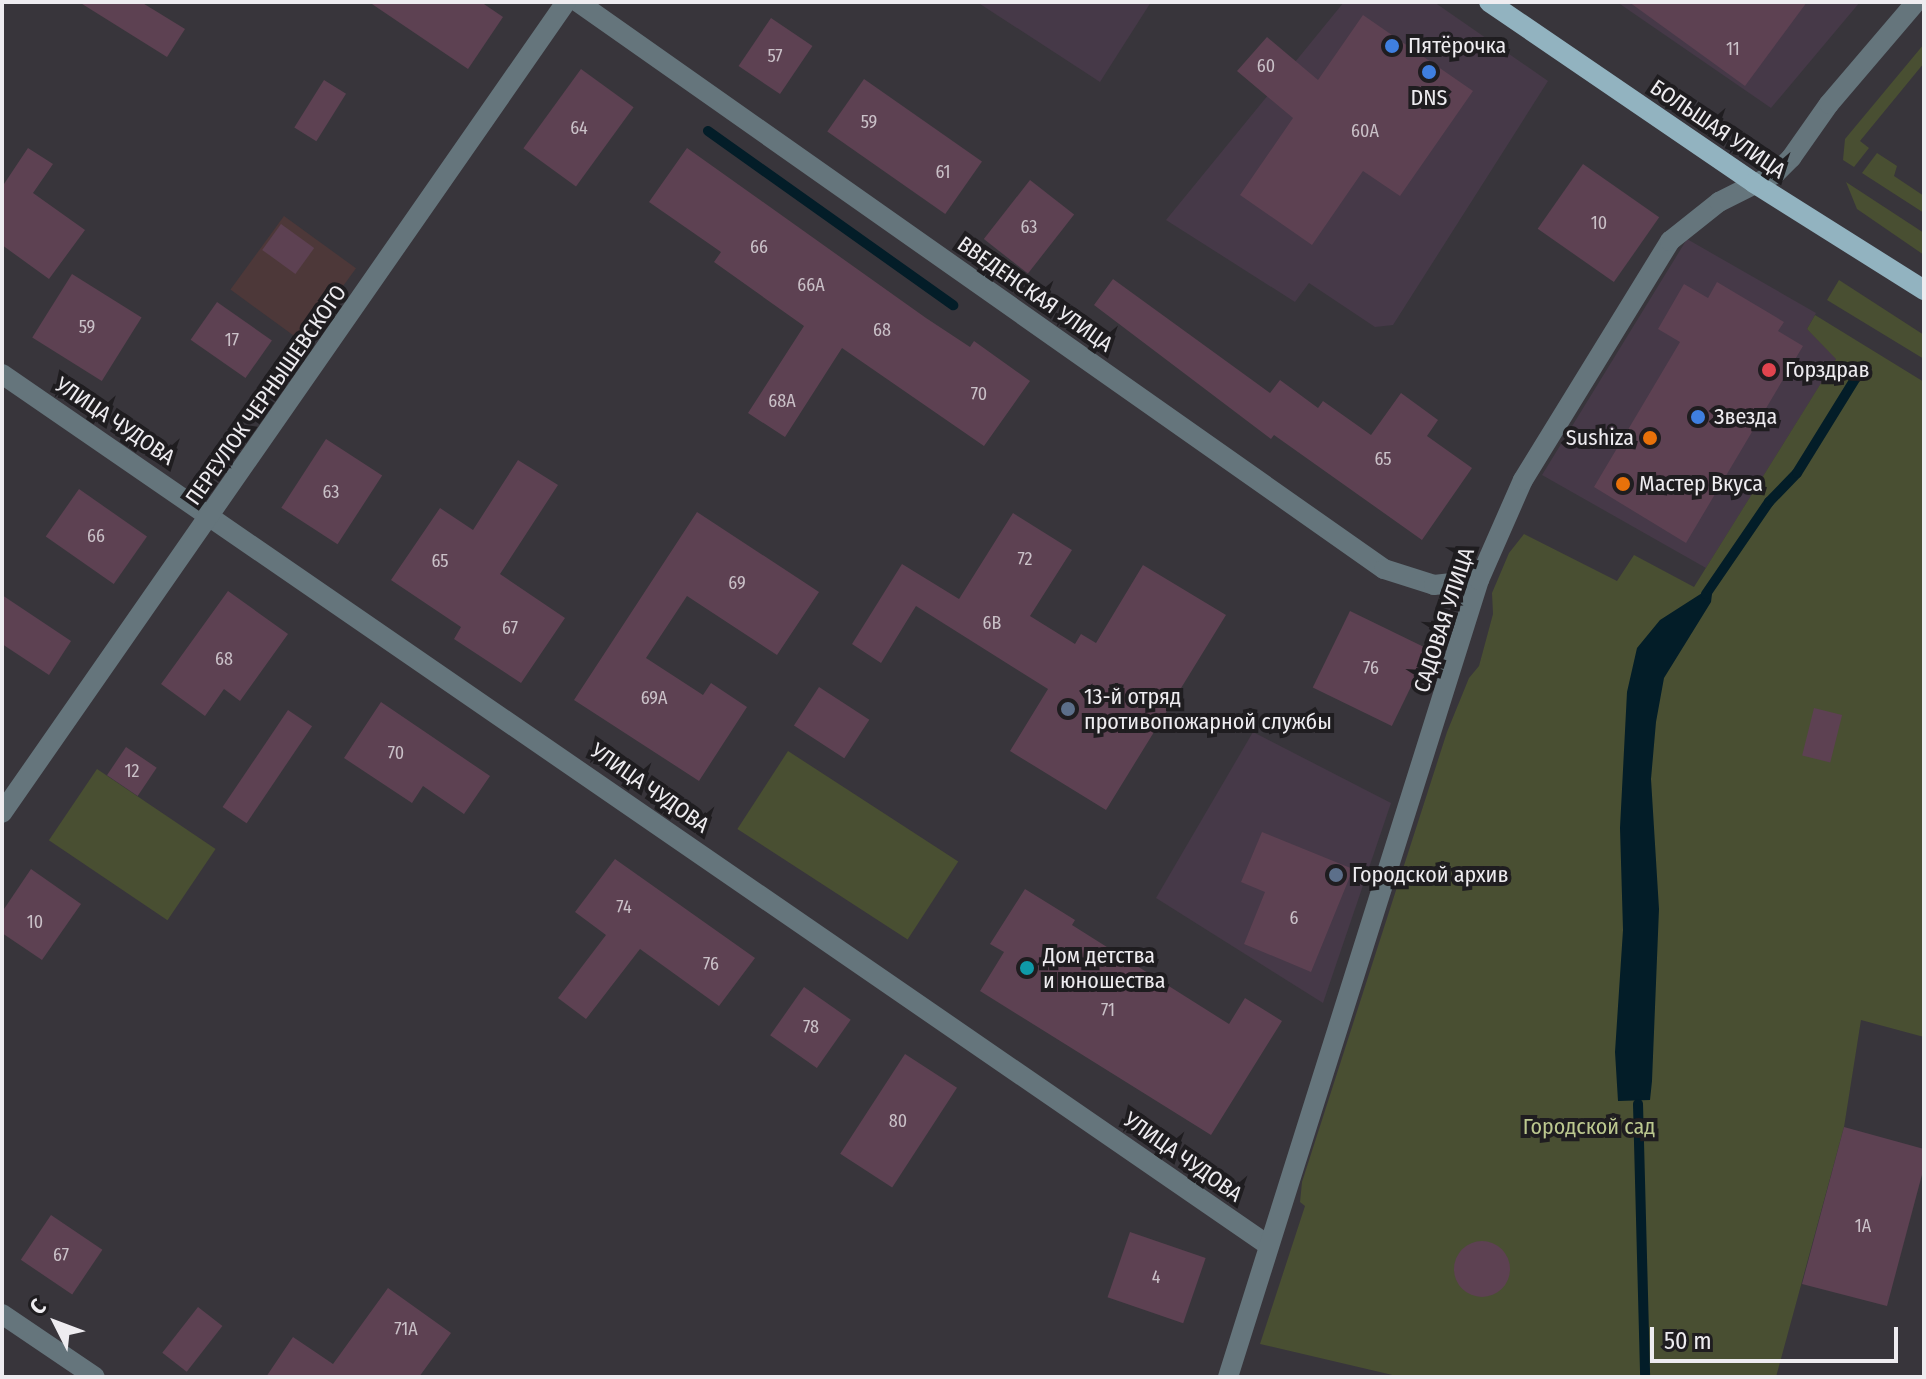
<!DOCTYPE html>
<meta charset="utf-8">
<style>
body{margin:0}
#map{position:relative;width:1926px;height:1379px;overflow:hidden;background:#38353b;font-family:"Fira Sans Condensed",sans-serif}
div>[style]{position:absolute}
.commercial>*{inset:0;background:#463948}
.industrial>*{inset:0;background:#4d3839;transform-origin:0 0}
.green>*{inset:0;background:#494f32;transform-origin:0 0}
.water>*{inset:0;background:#031d28}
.stream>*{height:10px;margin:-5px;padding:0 5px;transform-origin:5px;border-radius:5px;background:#031d28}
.building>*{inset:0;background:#5d4152;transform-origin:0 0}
.round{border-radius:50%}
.minor>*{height:20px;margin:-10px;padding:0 10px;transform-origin:10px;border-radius:10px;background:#65757c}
.major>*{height:20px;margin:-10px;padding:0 10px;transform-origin:10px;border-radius:10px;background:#92b3c0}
.dots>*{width:22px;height:22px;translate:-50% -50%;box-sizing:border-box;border:4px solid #1f1d20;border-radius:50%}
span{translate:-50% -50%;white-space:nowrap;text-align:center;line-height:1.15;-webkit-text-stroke:8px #1f1d20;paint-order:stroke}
.number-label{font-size:18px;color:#cac1c8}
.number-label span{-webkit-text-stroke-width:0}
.poi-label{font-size:22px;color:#eeecf0}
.left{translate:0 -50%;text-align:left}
.right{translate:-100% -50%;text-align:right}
.street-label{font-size:22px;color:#eeecf0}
.park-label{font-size:22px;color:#bcc88f}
.frame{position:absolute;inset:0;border:4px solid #eeecf0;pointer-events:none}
.north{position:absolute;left:16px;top:1283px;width:80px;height:80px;-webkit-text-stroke:6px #1f1d20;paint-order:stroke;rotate:312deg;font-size:22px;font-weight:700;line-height:32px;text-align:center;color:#eeecf0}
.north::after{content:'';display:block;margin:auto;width:28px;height:36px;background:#eeecf0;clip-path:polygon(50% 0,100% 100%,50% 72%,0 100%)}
.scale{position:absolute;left:1650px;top:1327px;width:248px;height:36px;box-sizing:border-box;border:4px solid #eeecf0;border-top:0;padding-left:10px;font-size:24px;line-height:28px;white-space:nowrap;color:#eeecf0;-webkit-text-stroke:6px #1f1d20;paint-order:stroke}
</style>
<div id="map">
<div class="commercial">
<div style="clip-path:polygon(977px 2px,1151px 2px,1100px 82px)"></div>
<div style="clip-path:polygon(1344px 2px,1434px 2px,1548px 81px,1393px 325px,1375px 327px,1309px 283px,1295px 302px,1166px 220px)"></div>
<div style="clip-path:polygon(1617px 2px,1860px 2px,1771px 108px)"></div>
<div style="clip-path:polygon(1687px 239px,1816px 313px,1807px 329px,1837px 358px,1706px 568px,1542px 475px)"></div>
<div style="clip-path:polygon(1253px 732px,1391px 803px,1323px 1003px,1156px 898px)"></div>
</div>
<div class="industrial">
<div style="left:284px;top:216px;width:89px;height:91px;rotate:36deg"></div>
</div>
<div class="green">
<div style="clip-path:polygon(1924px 44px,1924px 63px,1860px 141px,1869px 148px,1854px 167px,1843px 160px,1845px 139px)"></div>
<div style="clip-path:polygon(1877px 153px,1897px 166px,1894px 176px,1924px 196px,1924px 213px,1862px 173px)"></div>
<div style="clip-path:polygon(1846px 182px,1924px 233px,1924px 255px,1857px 209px)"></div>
<div style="clip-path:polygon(1839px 280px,1924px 335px,1924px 359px,1827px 300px)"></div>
<div style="clip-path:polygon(1815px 315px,1924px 382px,1924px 1037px,1861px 1020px,1844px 1127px,1776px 1377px,1401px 1377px,1260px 1344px,1305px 1206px,1300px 1202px,1302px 1182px,1447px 732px,1469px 678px,1479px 666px,1493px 614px,1492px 593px,1509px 553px,1524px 534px,1617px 581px,1634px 555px,1694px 587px,1836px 359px,1807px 329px)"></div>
<div style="left:788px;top:751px;width:203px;height:93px;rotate:33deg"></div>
<div style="left:97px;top:769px;width:143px;height:86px;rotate:34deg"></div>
</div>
<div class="water">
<div style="clip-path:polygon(1713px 586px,1711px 602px,1664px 678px,1656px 722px,1651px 779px,1659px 909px,1652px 1081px,1650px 1100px,1618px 1101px,1615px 1052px,1623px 930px,1620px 828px,1627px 692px,1637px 648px,1660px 620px)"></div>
</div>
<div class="stream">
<div style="left:708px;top:131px;width:301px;rotate:35.4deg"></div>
<div style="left:1706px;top:594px;width:112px;rotate:-55.6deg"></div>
<div style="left:1769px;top:502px;width:40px;rotate:-46deg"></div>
<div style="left:1797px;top:473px;width:126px;rotate:-58.3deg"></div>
<div style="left:1638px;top:1104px;width:273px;rotate:88.5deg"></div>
</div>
<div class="building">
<div style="clip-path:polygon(79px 2px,141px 2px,185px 29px,167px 57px)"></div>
<div style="clip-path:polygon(369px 2px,481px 2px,503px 17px,468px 69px)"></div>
<div style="clip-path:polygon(1629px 2px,1807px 2px,1745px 86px)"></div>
<div style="clip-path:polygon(1363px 15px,1473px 91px,1400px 196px,1363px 171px,1312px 245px,1240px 195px,1293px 118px,1237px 71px,1267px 37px,1318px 80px)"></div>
<div style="left:771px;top:18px;width:50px;height:58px;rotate:34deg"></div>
<div style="left:581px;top:69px;width:65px;height:98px;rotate:36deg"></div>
<div style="left:864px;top:79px;width:144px;height:64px;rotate:35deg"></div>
<div style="left:324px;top:80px;width:26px;height:56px;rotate:32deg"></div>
<div style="clip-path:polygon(28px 148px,53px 164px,33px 193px,85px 230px,49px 279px,2px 245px,2px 187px)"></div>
<div style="clip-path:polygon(687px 148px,926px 318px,970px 347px,974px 341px,1030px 381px,984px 446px,842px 348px,785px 437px,748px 413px,804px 326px,714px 262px,721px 252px,649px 202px)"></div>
<div style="left:1583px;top:164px;width:93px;height:79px;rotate:35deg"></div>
<div style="left:1030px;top:180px;width:56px;height:75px;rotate:38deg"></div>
<div style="left:281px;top:224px;width:41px;height:32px;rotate:36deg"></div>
<div style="left:72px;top:274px;width:82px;height:75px;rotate:32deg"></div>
<div style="clip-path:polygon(1113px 279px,1270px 393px,1280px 380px,1318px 408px,1323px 401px,1371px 435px,1401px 393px,1438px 420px,1427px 436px,1472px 468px,1422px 540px,1274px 435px,1271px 439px,1094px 305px)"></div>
<div style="clip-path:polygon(1717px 282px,1784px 322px,1778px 331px,1803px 346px,1686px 543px,1594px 487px,1680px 342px,1658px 329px,1684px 284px,1708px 298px)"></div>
<div style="left:217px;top:302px;width:67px;height:46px;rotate:35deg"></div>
<div style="left:326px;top:439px;width:67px;height:82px;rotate:33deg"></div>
<div style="clip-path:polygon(518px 460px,558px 485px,500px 574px,565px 618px,521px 683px,454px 639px,461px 627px,391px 580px,440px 508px,473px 530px)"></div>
<div style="left:79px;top:489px;width:83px;height:58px;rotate:35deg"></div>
<div style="clip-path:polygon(697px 512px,819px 592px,777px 655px,687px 596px,646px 658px,703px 695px,711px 683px,747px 707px,699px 781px,574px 700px)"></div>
<div style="clip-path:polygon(1013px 513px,1072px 550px,1030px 616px,1075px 644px,1081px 634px,1096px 643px,1143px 565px,1226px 615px,1106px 810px,1010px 751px,1048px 689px,916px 606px,881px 663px,852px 644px,902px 564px,959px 599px)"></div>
<div style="clip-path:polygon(228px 591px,288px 634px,240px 701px,224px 689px,205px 716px,161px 684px)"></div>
<div style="clip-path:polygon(2px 595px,71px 641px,49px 675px,2px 644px)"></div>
<div style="left:1350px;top:611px;width:88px;height:85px;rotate:26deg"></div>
<div style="left:819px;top:687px;width:60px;height:46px;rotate:33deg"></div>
<div style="clip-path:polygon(381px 702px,490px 776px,464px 814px,423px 786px,412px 803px,344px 758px)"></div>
<div style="left:1814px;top:708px;width:29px;height:49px;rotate:14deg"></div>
<div style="left:288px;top:710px;width:29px;height:117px;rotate:34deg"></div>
<div style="left:126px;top:747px;width:37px;height:34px;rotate:34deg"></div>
<div style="clip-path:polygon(1262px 832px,1353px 869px,1311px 972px,1244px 944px,1265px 892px,1241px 882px)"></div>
<div style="clip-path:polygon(615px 859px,755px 958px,719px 1006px,640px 949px,586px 1019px,558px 998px,606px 935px,575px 912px)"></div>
<div style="clip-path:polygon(31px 869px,81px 904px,42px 960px,2px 933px,2px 912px)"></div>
<div style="clip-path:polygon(1025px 889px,1075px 920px,1072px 925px,1229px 1024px,1245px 998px,1282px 1021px,1211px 1135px,980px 991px,1004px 952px,990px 944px)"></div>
<div style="left:804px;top:987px;width:57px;height:59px;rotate:35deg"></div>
<div style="left:905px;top:1054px;width:62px;height:119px;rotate:33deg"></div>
<div style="clip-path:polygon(1844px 1127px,1924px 1149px,1924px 1167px,1887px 1306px,1802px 1284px)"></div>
<div style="left:51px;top:1215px;width:62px;height:54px;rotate:34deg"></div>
<div style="left:1130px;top:1232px;width:80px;height:69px;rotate:19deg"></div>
<div class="round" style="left:1454px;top:1241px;width:56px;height:56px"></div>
<div style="clip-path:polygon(388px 1288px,451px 1333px,419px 1377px,266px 1377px,293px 1337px,333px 1364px)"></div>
<div style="left:198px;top:1307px;width:31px;height:58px;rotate:38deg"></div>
</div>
<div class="minor">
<div style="left:578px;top:2px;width:985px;rotate:35.13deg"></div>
<div style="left:1384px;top:569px;width:52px;rotate:17.7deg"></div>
<div style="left:1434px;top:585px;width:45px;rotate:-6.3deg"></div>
<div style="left:2px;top:374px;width:1537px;rotate:34.53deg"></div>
<div style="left:2px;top:813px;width:988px;rotate:-55.18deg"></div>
<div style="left:2px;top:1314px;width:112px;rotate:34.1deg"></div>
<div style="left:1228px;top:1377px;width:836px;rotate:-72.52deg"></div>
<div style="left:1479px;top:580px;width:109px;rotate:-66.3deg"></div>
<div style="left:1523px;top:480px;width:281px;rotate:-58.4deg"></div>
<div style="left:1670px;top:241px;width:63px;rotate:-38.5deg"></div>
<div style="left:1719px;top:202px;width:63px;rotate:-26.6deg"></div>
<div style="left:1775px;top:174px;width:23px;rotate:-45deg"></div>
<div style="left:1791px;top:158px;width:66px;rotate:-54.9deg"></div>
<div style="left:1829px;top:104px;width:134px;rotate:-49.5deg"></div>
</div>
<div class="major">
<div style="left:1489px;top:2px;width:321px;rotate:34.3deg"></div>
<div style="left:1754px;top:183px;width:201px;rotate:32.2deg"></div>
</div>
<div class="dots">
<div style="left:1392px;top:46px;background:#3f7fe0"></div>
<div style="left:1429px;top:72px;background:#3f7fe0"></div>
<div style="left:1769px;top:370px;background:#e0444e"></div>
<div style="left:1698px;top:417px;background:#3f7fe0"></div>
<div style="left:1650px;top:438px;background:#e8710a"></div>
<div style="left:1623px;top:484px;background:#e8710a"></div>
<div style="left:1068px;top:709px;background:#5c6f8a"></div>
<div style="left:1336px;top:875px;background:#5c6f8a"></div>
<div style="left:1027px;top:968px;background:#0f9aa8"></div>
</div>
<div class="number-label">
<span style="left:1733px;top:49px">11</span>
<span style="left:775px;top:56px">57</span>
<span style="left:1266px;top:66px">60</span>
<span style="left:869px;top:122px">59</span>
<span style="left:579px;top:128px">64</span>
<span style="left:1365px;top:131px">60А</span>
<span style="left:943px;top:172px">61</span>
<span style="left:1599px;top:223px">10</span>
<span style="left:1029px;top:227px">63</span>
<span style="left:759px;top:247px">66</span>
<span style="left:811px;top:285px">66А</span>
<span style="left:87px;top:327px">59</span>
<span style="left:882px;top:330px">68</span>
<span style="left:232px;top:340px">17</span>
<span style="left:979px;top:394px">70</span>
<span style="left:782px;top:401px">68А</span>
<span style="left:1383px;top:459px">65</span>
<span style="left:331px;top:492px">63</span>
<span style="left:96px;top:536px">66</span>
<span style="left:1025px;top:559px">72</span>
<span style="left:440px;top:561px">65</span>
<span style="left:737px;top:583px">69</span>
<span style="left:992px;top:623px">6В</span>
<span style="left:510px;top:628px">67</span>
<span style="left:224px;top:659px">68</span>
<span style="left:1371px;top:668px">76</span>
<span style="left:654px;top:698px">69А</span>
<span style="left:396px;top:753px">70</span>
<span style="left:132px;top:771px">12</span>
<span style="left:624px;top:907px">74</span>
<span style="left:1294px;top:918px">6</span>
<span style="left:35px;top:922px">10</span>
<span style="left:711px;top:964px">76</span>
<span style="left:1108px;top:1010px">71</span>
<span style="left:811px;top:1027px">78</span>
<span style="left:898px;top:1121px">80</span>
<span style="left:1863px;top:1226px">1А</span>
<span style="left:61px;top:1255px">67</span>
<span style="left:1156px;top:1277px">4</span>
<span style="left:406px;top:1329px">71А</span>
</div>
<div class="poi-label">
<span class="left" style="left:1408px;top:46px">Пятёрочка</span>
<span style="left:1429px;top:98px">DNS</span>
<span class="left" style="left:1785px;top:370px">Горздрав</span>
<span class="left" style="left:1714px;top:417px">Звезда</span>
<span class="right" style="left:1634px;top:438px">Sushiza</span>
<span class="left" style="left:1639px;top:484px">Мастер Вкуса</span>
<span class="left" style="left:1084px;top:709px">13-й отряд<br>противопожарной службы</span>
<span class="left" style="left:1352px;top:875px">Городской архив</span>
<span class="left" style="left:1043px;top:968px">Дом детства<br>и юношества</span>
</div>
<div class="street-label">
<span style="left:1718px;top:129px;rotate:34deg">БОЛЬШАЯ УЛИЦА</span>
<span style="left:1035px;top:294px;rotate:35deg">ВВЕДЕНСКАЯ УЛИЦА</span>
<span style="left:266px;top:395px;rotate:-55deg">ПЕРЕУЛОК ЧЕРНЫШЕВСКОГО</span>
<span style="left:115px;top:421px;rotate:34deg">УЛИЦА ЧУДОВА</span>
<span style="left:1444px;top:620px;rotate:-72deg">САДОВАЯ УЛИЦА</span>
<span style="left:650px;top:788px;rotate:35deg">УЛИЦА ЧУДОВА</span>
<span style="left:1183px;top:1157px;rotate:35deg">УЛИЦА ЧУДОВА</span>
</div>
<div class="park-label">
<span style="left:1589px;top:1127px">Городской сад</span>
</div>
<div class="frame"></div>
<div class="north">С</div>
<div class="scale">50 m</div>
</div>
